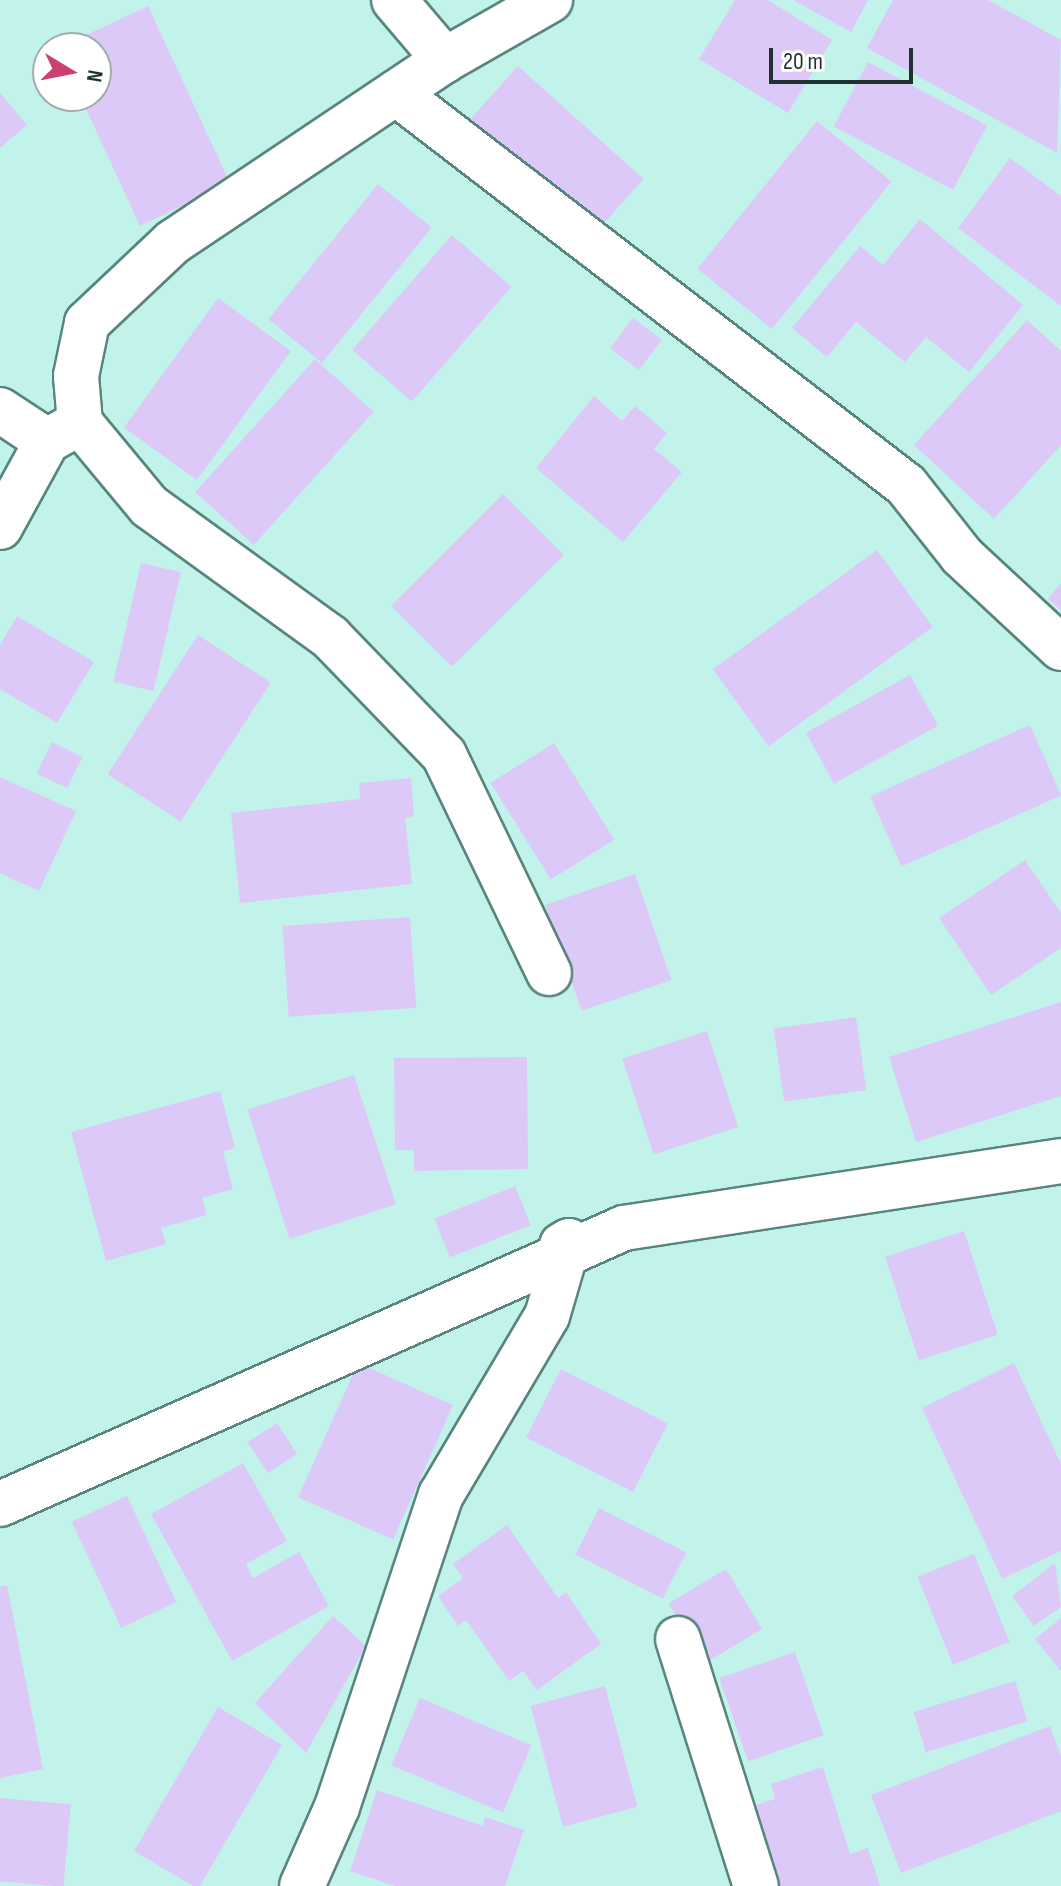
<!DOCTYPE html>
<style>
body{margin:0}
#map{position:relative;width:1061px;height:1886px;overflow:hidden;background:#c2f3eb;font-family:"Sofia Sans Condensed",sans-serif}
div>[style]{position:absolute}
.building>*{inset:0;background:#dcc9f8;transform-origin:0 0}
.roads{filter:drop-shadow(2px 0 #58857e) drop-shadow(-2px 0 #58857e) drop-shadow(0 2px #58857e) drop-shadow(0 -2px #58857e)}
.minor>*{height:44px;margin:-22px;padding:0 22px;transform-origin:22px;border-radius:22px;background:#fff}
span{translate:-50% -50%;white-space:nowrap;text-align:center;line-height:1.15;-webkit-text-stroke:6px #fff;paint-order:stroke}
.north{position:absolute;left:32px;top:32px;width:80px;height:80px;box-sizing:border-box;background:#fff;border:2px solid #a5adac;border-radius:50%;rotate:100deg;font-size:22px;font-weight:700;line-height:32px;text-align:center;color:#1f322f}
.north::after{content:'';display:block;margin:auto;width:28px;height:36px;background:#cc3f6f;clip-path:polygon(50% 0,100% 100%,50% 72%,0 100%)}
.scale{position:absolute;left:769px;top:48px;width:144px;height:36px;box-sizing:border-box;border:4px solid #1f322f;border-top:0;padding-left:10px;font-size:24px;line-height:28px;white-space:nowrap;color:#1f322f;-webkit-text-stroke:6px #fff;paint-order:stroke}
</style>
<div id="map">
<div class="building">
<div style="clip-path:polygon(735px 0,768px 0,832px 40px,788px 113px,699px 59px)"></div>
<div style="clip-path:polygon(793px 0,868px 0,851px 32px)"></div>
<div style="clip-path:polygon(893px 0,988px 0,1061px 40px,1057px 153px,867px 48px)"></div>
<div style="clip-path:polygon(148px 6px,230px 183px,140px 226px,80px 96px,96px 96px,96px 48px,59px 48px)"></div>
<div style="left:868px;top:62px;width:135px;height:73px;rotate:28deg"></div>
<div style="left:518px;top:66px;width:169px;height:76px;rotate:42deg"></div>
<div style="clip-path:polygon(0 93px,27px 125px,0 148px)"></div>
<div style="left:817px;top:121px;width:96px;height:190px;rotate:39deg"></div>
<div style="clip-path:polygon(1010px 158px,1061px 196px,1061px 306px,958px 228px)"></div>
<div style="left:378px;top:184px;width:69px;height:174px;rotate:39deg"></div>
<div style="clip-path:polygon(920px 219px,1023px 305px,969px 372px,926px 337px,905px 362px,856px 322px,827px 357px,792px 328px,860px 246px,883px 265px)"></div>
<div style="left:452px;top:235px;width:79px;height:152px;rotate:41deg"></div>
<div style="left:218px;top:298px;width:90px;height:160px;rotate:36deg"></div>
<div style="left:633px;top:318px;width:36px;height:38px;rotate:37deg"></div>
<div style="clip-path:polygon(1027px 320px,1061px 351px,1061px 445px,994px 519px,914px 445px)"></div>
<div style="left:315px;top:359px;width:79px;height:179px;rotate:42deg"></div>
<div style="clip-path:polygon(594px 396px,622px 421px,635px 406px,667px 433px,654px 449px,682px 472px,623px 542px,536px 468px)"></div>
<div style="left:503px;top:494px;width:86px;height:158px;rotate:45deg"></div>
<div style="left:877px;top:550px;width:95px;height:203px;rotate:54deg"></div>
<div style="left:141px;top:563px;width:41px;height:122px;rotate:13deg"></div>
<div style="clip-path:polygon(1061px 583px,1061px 610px,1048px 599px)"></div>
<div style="clip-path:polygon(17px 616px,94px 662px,57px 723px,0 689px,0 645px)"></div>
<div style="left:198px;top:635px;width:87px;height:166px;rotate:33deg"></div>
<div style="left:910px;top:675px;width:58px;height:119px;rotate:61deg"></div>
<div style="left:1030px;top:725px;width:77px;height:175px;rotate:66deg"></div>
<div style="left:52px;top:742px;width:34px;height:35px;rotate:26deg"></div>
<div style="left:554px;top:743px;width:114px;height:75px;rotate:58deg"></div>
<div style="clip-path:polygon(0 777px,76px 811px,39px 891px,0 873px)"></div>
<div style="clip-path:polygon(411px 778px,414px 816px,405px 818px,412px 884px,240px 903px,231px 813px,360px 799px,359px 783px)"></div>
<div style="clip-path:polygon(1025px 860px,1061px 913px,1061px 948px,991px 995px,939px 918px)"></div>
<div style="left:635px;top:874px;width:112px;height:95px;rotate:71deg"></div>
<div style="left:410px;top:917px;width:91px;height:128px;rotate:86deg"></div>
<div style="clip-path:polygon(1061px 1002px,1061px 1096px,916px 1142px,889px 1057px)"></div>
<div style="left:856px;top:1017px;width:74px;height:83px;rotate:82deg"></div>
<div style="left:707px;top:1031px;width:101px;height:89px;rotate:72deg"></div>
<div style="clip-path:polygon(527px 1057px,528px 1169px,414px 1171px,414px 1150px,395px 1150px,394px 1058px)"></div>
<div style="left:354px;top:1075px;width:136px;height:112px;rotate:72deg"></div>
<div style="clip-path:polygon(220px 1091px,235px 1148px,223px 1152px,233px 1189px,202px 1198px,207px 1215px,161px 1228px,166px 1244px,106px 1261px,71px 1132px)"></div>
<div style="left:515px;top:1186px;width:42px;height:87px;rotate:68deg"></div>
<div style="left:964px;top:1231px;width:109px;height:83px;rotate:72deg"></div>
<div style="left:358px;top:1363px;width:104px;height:147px;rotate:24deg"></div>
<div style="clip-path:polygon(1014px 1363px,1061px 1464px,1061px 1551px,1002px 1579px,922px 1408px)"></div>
<div style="left:561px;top:1369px;width:120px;height:77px;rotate:27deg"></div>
<div style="left:277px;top:1423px;width:37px;height:35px;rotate:57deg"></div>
<div style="clip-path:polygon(243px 1463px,287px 1541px,246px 1564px,253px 1578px,299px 1552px,329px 1606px,232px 1661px,151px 1514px)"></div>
<div style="left:127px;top:1496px;width:117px;height:61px;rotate:65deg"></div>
<div style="left:599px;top:1508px;width:98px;height:52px;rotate:27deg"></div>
<div style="clip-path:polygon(507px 1525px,558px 1598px,566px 1592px,601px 1644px,537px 1690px,523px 1671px,509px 1681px,466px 1620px,458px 1626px,438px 1596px,463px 1578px,453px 1564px)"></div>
<div style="left:974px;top:1554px;width:95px;height:61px;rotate:68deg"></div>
<div style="clip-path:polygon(1055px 1563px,1061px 1607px,1034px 1626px,1012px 1596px)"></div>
<div style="left:726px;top:1569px;width:70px;height:67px;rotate:59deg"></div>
<div style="clip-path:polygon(7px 1585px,43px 1769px,0 1778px,0 1587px)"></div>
<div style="clip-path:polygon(333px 1616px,366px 1646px,306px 1753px,255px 1703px)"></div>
<div style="clip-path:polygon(1061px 1618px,1061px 1671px,1035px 1639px)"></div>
<div style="left:795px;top:1652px;width:88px;height:80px;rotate:71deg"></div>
<div style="left:1015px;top:1681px;width:42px;height:106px;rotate:73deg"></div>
<div style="left:605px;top:1686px;width:125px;height:77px;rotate:75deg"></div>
<div style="left:420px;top:1698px;width:121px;height:73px;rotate:23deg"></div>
<div style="clip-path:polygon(218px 1707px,282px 1745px,200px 1886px,193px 1886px,134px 1851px)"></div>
<div style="clip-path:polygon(1050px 1726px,1061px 1756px,1061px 1811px,901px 1873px,871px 1795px)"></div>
<div style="clip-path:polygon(823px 1767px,850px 1854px,868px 1848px,880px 1886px,732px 1886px,727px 1846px,719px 1849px,710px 1819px,775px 1799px,771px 1784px)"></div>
<div style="clip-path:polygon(377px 1790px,483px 1826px,485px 1817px,524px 1830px,505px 1886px,395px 1886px,350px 1871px)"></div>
<div style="left:0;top:1798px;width:71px;height:83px;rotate:5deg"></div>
</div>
<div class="roads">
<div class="minor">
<div style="left:394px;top:0;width:79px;rotate:49.6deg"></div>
<div style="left:396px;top:93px;width:643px;rotate:37.55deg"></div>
<div style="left:906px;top:485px;width:90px;rotate:51.7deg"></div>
<div style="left:962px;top:556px;width:135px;rotate:42.9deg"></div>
<div style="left:0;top:410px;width:56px;rotate:33.4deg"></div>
<div style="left:0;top:527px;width:98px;rotate:-61.3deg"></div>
<div style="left:47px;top:441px;width:38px;rotate:-29deg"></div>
<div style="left:549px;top:973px;width:242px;rotate:-115.7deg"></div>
<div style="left:444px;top:755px;width:164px;rotate:-134deg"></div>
<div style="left:330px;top:637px;width:223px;rotate:-144.1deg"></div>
<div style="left:149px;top:506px;width:108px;rotate:-129.7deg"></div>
<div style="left:80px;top:423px;width:47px;rotate:-94.9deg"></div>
<div style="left:76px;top:376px;width:54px;rotate:-78.3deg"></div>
<div style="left:87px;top:323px;width:118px;rotate:-43.3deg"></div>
<div style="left:173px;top:242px;width:327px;rotate:-33.8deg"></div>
<div style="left:445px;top:60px;width:121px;rotate:-29.7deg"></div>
<div style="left:0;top:1504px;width:682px;rotate:-23.86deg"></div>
<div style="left:624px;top:1228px;width:442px;rotate:-8.7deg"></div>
<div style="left:678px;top:1639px;width:259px;rotate:72.5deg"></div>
<div style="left:302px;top:1886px;width:86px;rotate:-66.1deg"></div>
<div style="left:337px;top:1807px;width:329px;rotate:-71.6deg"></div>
<div style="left:441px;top:1495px;width:208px;rotate:-59.4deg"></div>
<div style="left:547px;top:1316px;width:78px;rotate:-73.7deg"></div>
<div style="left:569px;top:1241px;width:8px;rotate:150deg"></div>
</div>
</div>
<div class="north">N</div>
<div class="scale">20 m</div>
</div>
